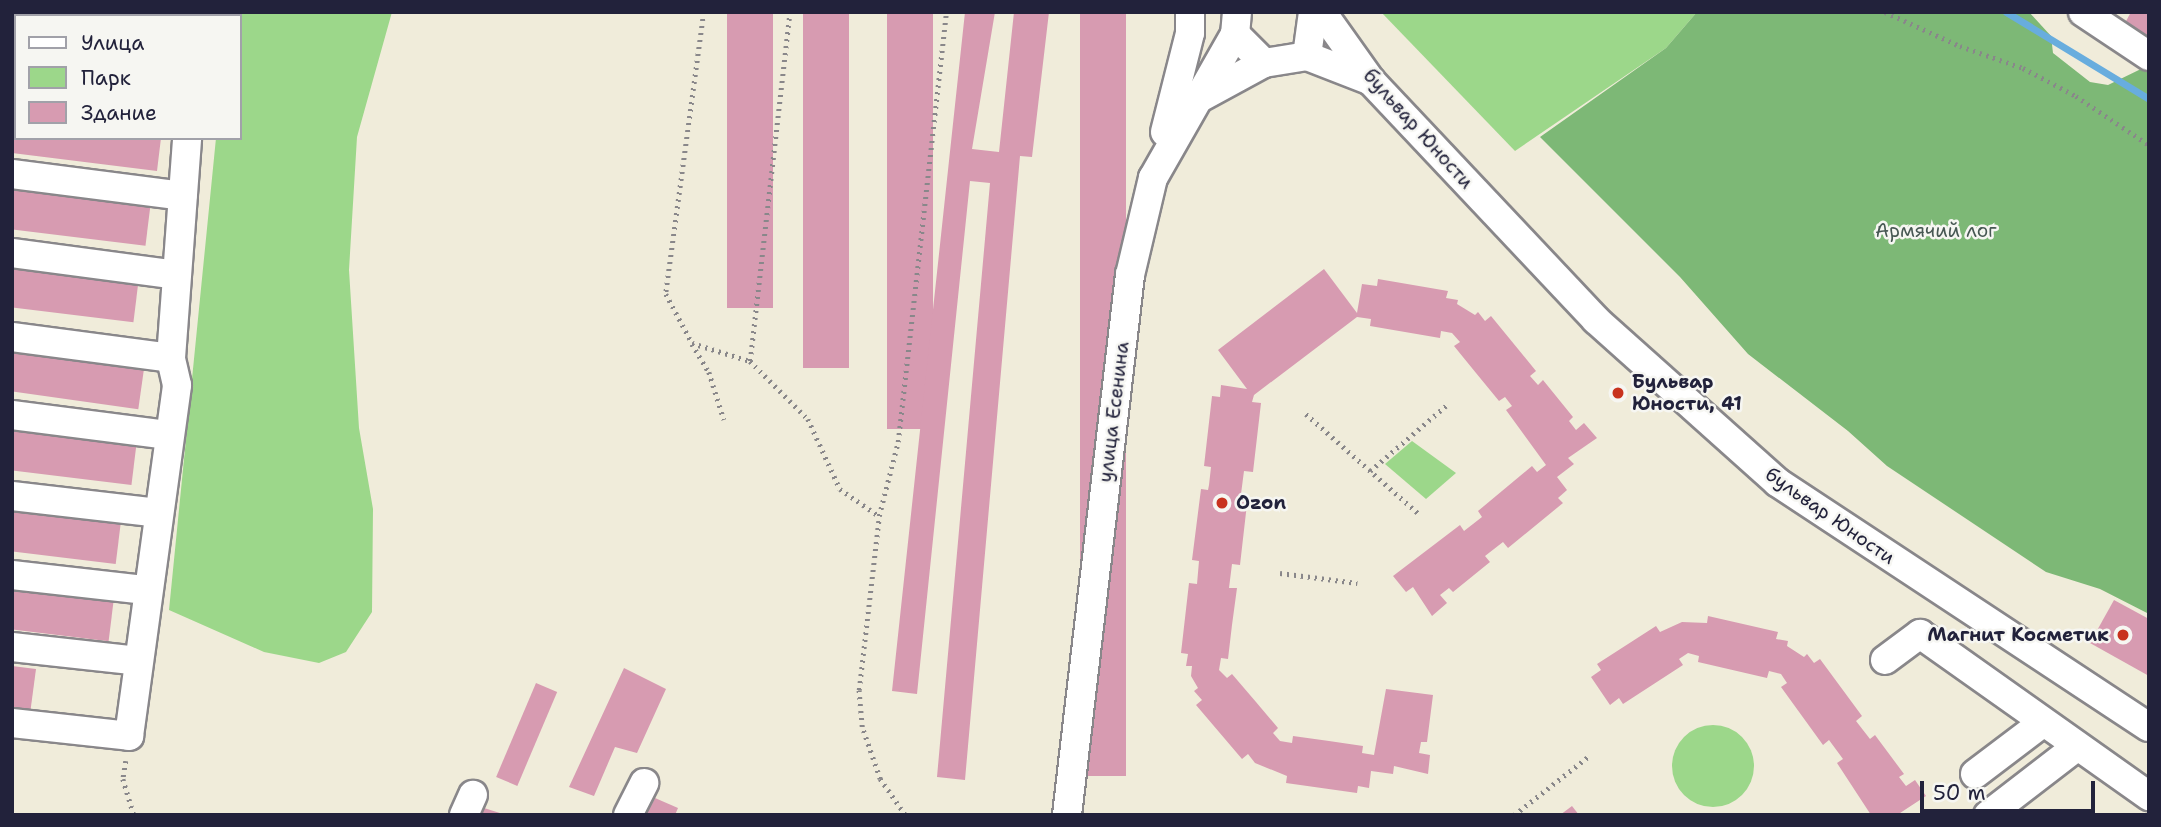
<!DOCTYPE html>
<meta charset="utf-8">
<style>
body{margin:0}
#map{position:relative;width:2161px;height:827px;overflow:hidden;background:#f0ecda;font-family:"Shantell Sans",sans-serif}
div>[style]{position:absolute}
.green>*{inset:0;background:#9cd78a}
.round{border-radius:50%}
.forest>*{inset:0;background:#7db876}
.stream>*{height:7px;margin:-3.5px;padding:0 3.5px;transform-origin:3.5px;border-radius:3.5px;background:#68adde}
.building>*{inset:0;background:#d79bb1;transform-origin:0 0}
.path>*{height:4.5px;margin-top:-2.25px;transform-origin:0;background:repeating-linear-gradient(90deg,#89878a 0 2px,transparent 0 7px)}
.roads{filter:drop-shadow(2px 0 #89878a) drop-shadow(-2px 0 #89878a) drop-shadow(0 2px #89878a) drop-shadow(0 -2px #89878a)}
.minor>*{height:28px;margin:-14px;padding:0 14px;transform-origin:14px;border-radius:14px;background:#fff}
.dots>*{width:19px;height:19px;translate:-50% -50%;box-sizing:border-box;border:4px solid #f6f6f2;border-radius:50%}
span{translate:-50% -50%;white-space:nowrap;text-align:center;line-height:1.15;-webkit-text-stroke:5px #f6f6f2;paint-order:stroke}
.street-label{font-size:19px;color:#22223b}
.park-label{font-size:19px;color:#475853}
.poi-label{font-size:19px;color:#22223b;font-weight:700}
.left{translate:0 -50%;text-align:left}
.right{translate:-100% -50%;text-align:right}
.frame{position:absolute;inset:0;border:14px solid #22223b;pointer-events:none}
.legend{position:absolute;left:14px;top:14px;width:228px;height:126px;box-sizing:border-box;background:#f6f6f2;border:2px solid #a1a1a9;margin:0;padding:9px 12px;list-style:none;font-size:21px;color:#22223b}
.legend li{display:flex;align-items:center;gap:14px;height:35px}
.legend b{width:35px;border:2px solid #a1a1a9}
.scale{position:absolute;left:1920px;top:781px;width:175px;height:32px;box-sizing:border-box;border:4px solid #22223b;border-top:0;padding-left:9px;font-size:21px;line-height:24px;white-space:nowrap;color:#22223b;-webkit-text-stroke:5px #f6f6f2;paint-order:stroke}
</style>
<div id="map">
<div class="green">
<div style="clip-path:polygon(228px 12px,392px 12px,357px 137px,349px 270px,359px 428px,373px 509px,372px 612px,346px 652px,319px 663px,264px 652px,169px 610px,216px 138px,240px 138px,240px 16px)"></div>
<div style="clip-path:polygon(1381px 12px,1697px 12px,1666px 48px,1515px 151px)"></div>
<div style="clip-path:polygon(1412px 441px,1456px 473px,1426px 499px,1385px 464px)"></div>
<div class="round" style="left:1672px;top:725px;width:82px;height:82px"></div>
</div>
<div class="forest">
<div style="clip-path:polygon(1697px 12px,2029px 12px,2051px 36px,2053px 53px,2090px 82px,2108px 85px,2143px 68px,2149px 73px,2149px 614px,2100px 589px,2046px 572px,1887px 466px,1848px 431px,1748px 354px,1680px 277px,1540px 137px,1666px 48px)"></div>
</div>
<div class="stream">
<div style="left:2006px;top:12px;width:167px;rotate:31.3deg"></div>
</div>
<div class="building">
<div style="clip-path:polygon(55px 12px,176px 12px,175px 16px)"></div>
<div style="left:727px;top:12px;width:46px;height:296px"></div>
<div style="left:803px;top:12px;width:46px;height:356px"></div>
<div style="left:887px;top:12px;width:46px;height:417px"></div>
<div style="clip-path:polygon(965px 12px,995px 12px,972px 149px,999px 152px,1014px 12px,1049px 12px,1032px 157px,1020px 156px,965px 780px,937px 777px,990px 183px,970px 181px,917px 694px,892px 691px)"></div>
<div style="left:1080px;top:12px;width:46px;height:764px"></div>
<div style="clip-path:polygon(2131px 12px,2149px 12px,2149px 39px,2144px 42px,2125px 23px)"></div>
<div style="left:12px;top:35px;width:4px;height:46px;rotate:14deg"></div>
<div style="clip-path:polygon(12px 108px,16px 138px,161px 138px,157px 171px,12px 153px)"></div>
<div style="left:12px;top:184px;width:140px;height:45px;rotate:7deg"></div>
<div style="left:12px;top:261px;width:128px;height:46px;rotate:7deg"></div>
<div style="clip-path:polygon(1324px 269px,1357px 313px,1362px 284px,1377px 286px,1378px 279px,1448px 291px,1446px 298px,1458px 300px,1457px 304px,1475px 315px,1478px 312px,1485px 321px,1491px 316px,1536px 371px,1530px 376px,1538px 385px,1543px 380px,1573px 417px,1569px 421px,1576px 430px,1584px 423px,1597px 438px,1568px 458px,1574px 464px,1557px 477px,1567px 490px,1558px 498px,1563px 503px,1508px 548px,1503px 542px,1485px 556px,1490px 562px,1453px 592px,1449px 588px,1440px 595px,1447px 603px,1432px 616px,1413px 587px,1406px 592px,1393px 576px,1460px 525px,1464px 531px,1482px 517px,1478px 511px,1532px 466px,1537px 472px,1546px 465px,1506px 410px,1512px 406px,1505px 397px,1499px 401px,1476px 373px,1454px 346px,1460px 342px,1452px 333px,1441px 331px,1440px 338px,1370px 326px,1371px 319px,1357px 317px,1254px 395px,1252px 402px,1261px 403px,1253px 472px,1244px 471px,1241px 494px,1248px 495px,1240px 565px,1232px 564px,1229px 588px,1237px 588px,1232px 625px,1228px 659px,1221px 658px,1219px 670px,1227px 678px,1232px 674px,1256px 702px,1278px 728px,1273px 733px,1280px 741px,1292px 743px,1293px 736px,1329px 741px,1363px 746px,1362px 753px,1374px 755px,1386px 689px,1433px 695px,1427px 742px,1421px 742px,1419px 753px,1430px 755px,1428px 774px,1394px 766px,1393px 774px,1371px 771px,1369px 788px,1358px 786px,1357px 793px,1286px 783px,1287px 776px,1255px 763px,1248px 754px,1242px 759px,1196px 705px,1202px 700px,1194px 691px,1198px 688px,1191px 676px,1192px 666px,1186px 666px,1188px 654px,1181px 653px,1189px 583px,1197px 584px,1199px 561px,1192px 560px,1201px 489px,1208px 490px,1209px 485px,1211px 467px,1204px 466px,1212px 396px,1220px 397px,1221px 385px,1247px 389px,1218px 350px)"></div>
<div style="left:12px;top:345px;width:134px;height:46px;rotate:8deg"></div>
<div style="left:12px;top:424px;width:126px;height:46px;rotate:7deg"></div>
<div style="left:12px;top:506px;width:110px;height:45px;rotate:7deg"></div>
<div style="left:12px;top:583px;width:103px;height:46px;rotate:7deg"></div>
<div style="clip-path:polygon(2114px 600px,2149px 619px,2149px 676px,2090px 643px)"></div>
<div style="clip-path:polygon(1708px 616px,1778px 632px,1776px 639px,1788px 641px,1787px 646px,1804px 657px,1807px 654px,1814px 663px,1820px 659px,1862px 716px,1856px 721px,1870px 739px,1875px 735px,1904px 774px,1899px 777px,1906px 786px,1915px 780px,1926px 796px,1897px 815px,1871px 815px,1837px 763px,1843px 759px,1829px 740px,1823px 745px,1781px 687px,1787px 683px,1781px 674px,1769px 671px,1767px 678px,1698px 662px,1699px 656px,1688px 653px,1679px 659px,1683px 665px,1623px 704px,1619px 698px,1610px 705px,1591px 677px,1601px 670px,1597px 664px,1656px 626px,1660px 632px,1682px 622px,1707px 623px)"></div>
<div style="clip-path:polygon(12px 666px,36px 669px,30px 714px,12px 711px)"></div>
<div style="clip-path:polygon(624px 668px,666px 689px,637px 753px,615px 747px,594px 796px,569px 787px)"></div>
<div style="left:536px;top:683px;width:23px;height:102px;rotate:23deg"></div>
<div style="clip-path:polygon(655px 798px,678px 808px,675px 815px,646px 815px)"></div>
<div style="clip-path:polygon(1572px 806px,1579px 815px,1560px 815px)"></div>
<div style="clip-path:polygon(484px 808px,503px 814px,503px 815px,481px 815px)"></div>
</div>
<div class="path">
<div style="left:704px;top:12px;width:285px;rotate:97.7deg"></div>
<div style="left:666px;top:294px;width:55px;rotate:62deg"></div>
<div style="left:692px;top:343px;width:61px;rotate:17.2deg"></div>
<div style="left:750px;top:361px;width:82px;rotate:45deg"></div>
<div style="left:808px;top:419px;width:77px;rotate:65.4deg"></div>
<div style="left:840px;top:489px;width:47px;rotate:34.7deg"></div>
<div style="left:1885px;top:12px;width:82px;rotate:24.4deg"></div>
<div style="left:1960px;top:46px;width:67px;rotate:19.2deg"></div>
<div style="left:2023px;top:68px;width:60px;rotate:27.8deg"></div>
<div style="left:2076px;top:96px;width:88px;rotate:33.9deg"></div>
<div style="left:692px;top:344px;width:33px;rotate:59deg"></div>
<div style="left:709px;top:372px;width:50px;rotate:72.6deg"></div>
<div style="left:750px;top:361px;width:351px;rotate:-83.5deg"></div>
<div style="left:1306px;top:414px;width:151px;rotate:41.5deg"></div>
<div style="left:1370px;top:471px;width:104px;rotate:-40.7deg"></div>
<div style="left:1280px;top:573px;width:78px;rotate:7.4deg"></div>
<div style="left:126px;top:761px;width:18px;rotate:99deg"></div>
<div style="left:123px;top:779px;width:38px;rotate:73deg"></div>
<div style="left:905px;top:815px;width:44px;rotate:-124.8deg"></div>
<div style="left:880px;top:779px;width:55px;rotate:-109.1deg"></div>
<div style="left:862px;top:727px;width:37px;rotate:-95deg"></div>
<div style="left:859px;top:690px;width:175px;rotate:-83.4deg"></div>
<div style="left:879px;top:516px;width:76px;rotate:-75.6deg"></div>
<div style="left:898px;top:442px;width:433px;rotate:-83.6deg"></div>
<div style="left:1514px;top:815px;width:95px;rotate:-38.2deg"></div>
</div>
<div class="roads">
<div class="minor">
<div style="left:1237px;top:12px;width:22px;rotate:95deg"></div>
<div style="left:1235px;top:34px;width:41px;rotate:45deg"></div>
<div style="left:1264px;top:63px;width:44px;rotate:-9.2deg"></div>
<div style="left:1307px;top:56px;width:44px;rotate:-82.2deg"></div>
<div style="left:1322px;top:12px;width:85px;rotate:54.6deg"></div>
<div style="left:1371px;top:81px;width:328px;rotate:46.7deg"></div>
<div style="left:1596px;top:320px;width:243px;rotate:41.8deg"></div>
<div style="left:1777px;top:482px;width:445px;rotate:33.4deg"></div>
<div style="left:2083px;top:12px;width:79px;rotate:33.7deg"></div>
<div style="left:204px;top:16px;width:4px;rotate:-76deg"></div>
<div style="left:12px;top:27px;width:4px"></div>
<div style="left:1307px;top:56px;width:69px;rotate:21.3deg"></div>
<div style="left:1196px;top:100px;width:77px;rotate:-28.6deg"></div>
<div style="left:12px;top:101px;width:4px"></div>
<div style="left:1165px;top:132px;width:102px;rotate:-75.8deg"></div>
<div style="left:1190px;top:33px;width:21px;rotate:-90deg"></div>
<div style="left:12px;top:174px;width:172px;rotate:7.3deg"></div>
<div style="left:12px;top:253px;width:166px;rotate:7.6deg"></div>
<div style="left:12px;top:337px;width:160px;rotate:7.5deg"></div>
<div style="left:12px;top:415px;width:158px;rotate:7.3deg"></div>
<div style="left:12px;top:496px;width:147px;rotate:6.6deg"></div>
<div style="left:12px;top:575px;width:135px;rotate:6.4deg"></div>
<div style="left:12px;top:647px;width:127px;rotate:6.3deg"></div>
<div style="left:1885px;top:660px;width:44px;rotate:-36.6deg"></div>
<div style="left:1920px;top:634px;width:281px;rotate:35.3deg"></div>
<div style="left:12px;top:723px;width:118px;rotate:6.3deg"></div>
<div style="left:129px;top:736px;width:354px;rotate:-82.2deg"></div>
<div style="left:177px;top:385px;width:28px;rotate:-103deg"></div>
<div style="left:171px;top:358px;width:221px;rotate:-85.8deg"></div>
<div style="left:1975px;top:774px;width:83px;rotate:-37.1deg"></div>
<div style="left:464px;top:815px;width:22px;rotate:-66deg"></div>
<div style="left:628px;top:815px;width:36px;rotate:-63deg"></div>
<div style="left:1067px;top:815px;width:544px;rotate:-83.35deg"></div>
<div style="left:1130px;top:275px;width:100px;rotate:-76.7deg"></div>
<div style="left:1153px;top:178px;width:166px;rotate:-60.3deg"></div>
<div style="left:1988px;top:815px;width:110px;rotate:-37.6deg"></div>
</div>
</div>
<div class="dots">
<div style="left:1618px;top:393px;background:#c8321e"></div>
<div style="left:1222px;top:503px;background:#c8321e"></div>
<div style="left:2123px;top:635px;background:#c8321e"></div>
</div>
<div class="street-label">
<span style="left:1418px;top:129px;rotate:48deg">бульвар Юности</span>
<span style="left:1114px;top:412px;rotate:-83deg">улица Есенина</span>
<span style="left:1830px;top:516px;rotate:35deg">бульвар Юности</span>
</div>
<div class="park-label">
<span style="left:1936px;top:231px">Армячий лог</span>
</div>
<div class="poi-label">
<span class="left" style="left:1632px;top:393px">Бульвар<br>Юности, 41</span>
<span class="left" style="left:1236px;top:503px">Ozon</span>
<span class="right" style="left:2109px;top:635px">Магнит Косметик</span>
</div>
<div class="frame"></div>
<ul class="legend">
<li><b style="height:9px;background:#fff"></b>Улица</li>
<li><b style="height:19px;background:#9cd78a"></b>Парк</li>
<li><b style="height:19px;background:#d79bb1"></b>Здание</li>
</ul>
<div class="scale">50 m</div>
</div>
